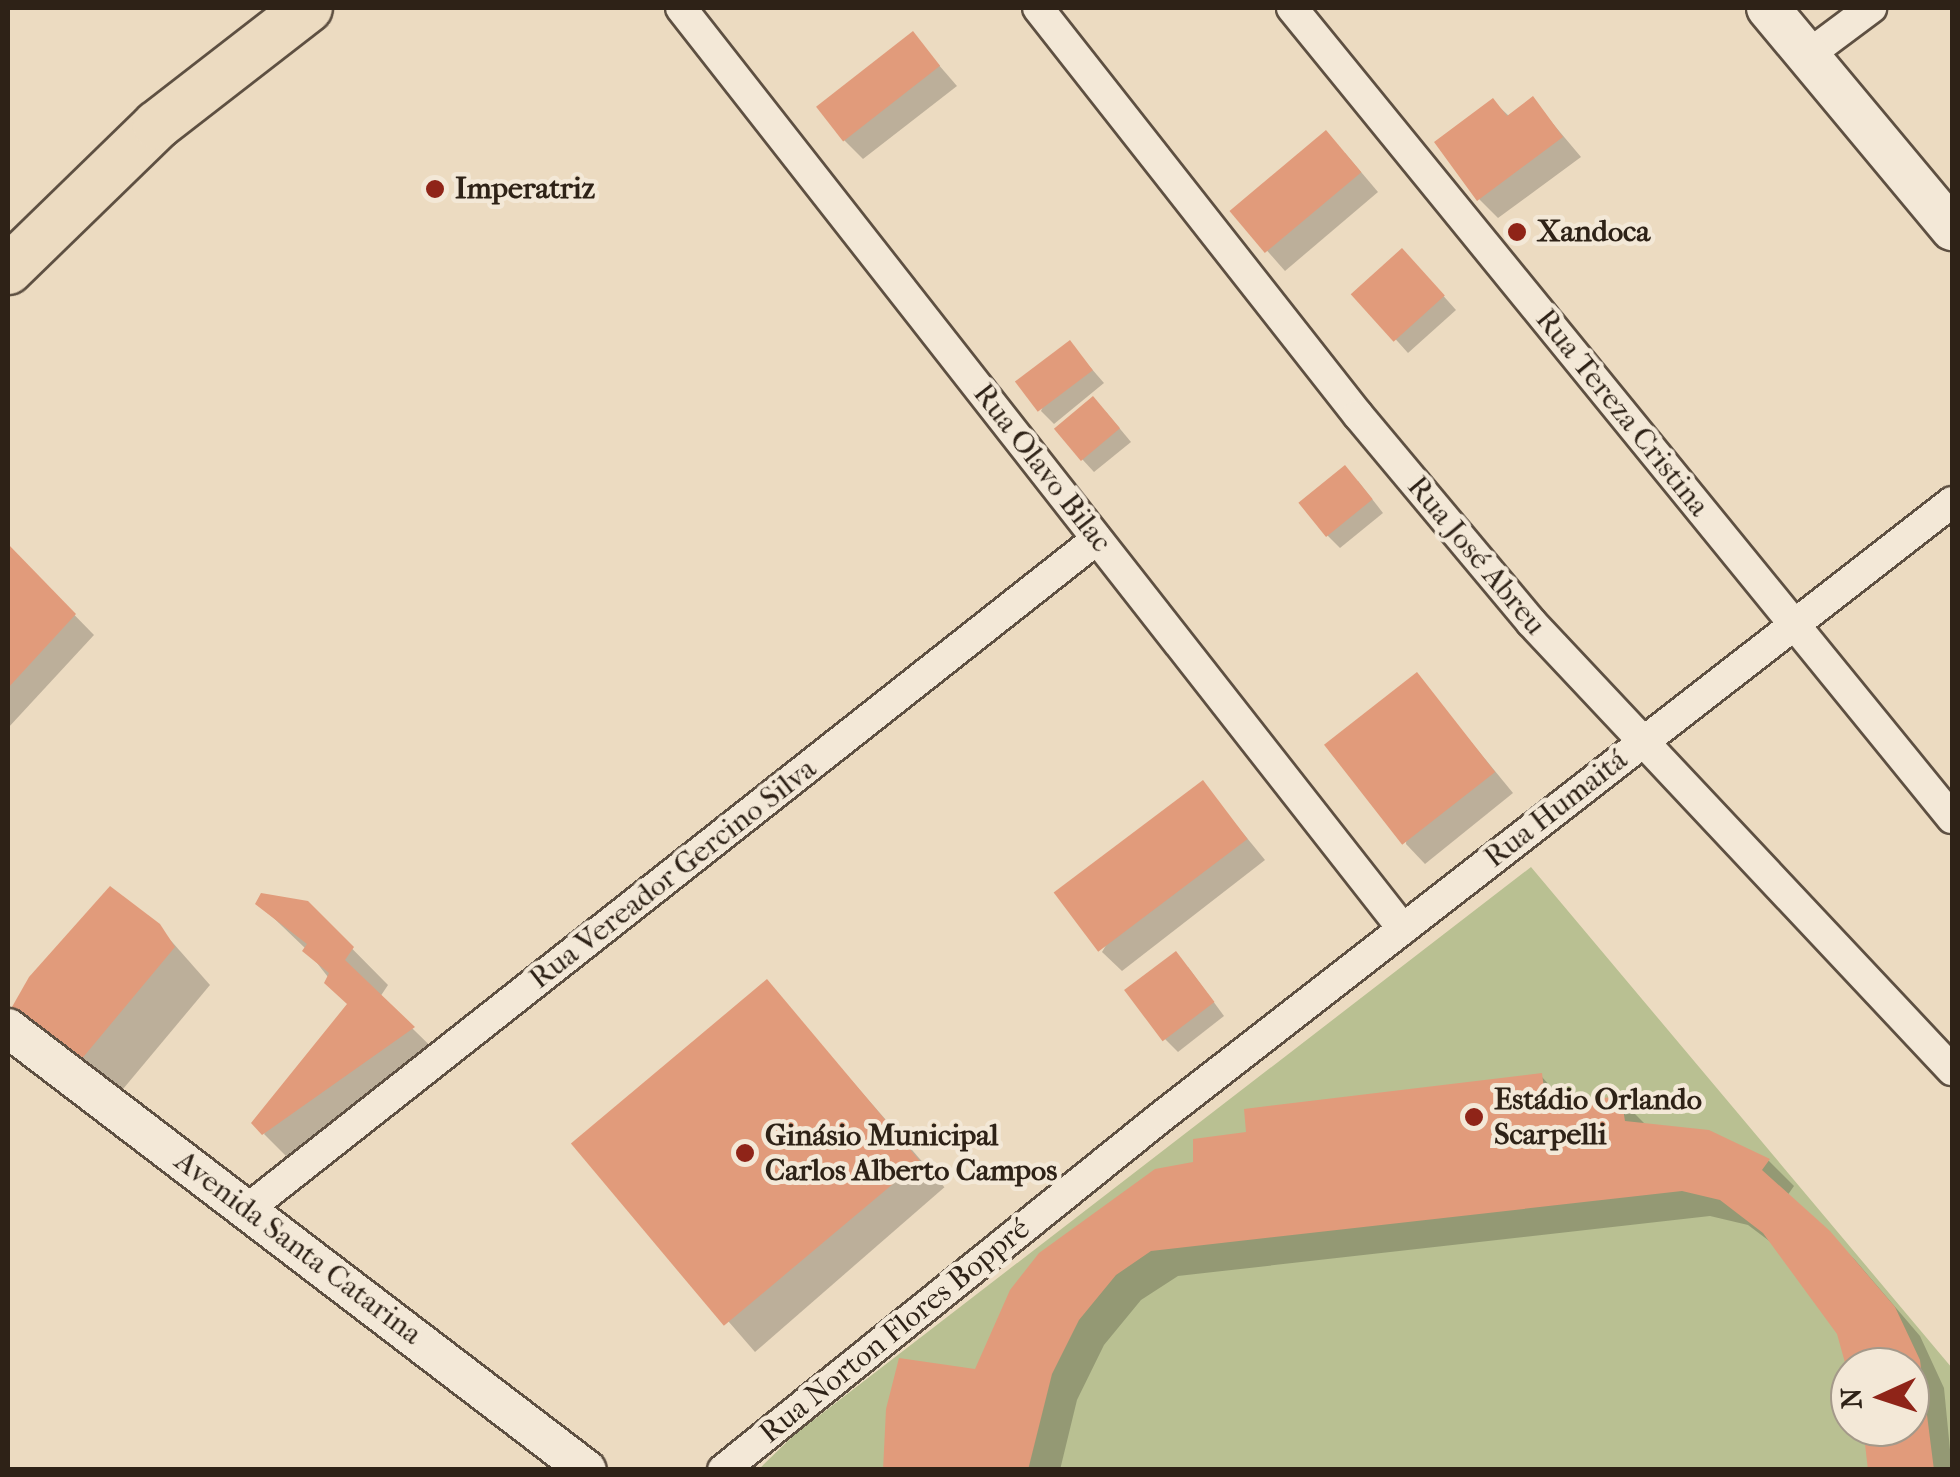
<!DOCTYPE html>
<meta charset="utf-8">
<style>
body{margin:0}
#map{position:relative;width:1960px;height:1477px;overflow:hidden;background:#ecdbc1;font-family:"IM FELL French Canon",serif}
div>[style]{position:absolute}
.green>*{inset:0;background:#b9c092}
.shadow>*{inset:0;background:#0003;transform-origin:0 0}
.building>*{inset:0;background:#e19b7b;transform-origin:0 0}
.roads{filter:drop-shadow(2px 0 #5e5042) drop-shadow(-2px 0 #5e5042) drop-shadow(0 2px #5e5042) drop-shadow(0 -2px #5e5042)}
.minor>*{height:30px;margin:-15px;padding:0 15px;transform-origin:15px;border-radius:15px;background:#f3e8d7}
.tertiary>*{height:38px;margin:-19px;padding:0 19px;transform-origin:19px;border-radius:19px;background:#f3e8d7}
.secondary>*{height:42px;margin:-21px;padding:0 21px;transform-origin:21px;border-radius:21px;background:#f3e8d7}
.primary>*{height:48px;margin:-24px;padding:0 24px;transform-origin:24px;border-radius:24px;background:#ecdbc1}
.dots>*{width:28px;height:28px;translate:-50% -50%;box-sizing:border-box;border:5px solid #f3e8d7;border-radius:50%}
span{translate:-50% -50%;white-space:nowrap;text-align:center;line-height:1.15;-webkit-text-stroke:9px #f3e8d7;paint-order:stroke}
.poi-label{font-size:30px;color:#2e2217;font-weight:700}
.left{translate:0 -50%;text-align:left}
.street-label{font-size:30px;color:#2e2217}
.frame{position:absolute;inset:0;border:10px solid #2e2217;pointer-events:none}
.north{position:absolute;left:1830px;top:1347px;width:100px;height:100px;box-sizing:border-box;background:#f3e8d7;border:2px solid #a4998a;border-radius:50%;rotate:267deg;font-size:28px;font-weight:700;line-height:40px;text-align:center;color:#2e2217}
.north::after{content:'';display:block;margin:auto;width:35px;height:45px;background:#8f2418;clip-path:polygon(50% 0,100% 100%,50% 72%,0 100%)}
</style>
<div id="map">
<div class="green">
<div style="clip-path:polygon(evenodd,1531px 867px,1952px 1368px,1952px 1469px,758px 1470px,794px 1435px,1531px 867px,1850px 1367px,1910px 1367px,1910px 1427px,1850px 1427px,1850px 1367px)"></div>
</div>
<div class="shadow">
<div style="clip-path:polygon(912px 34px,957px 86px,863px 159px,844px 140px)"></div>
<div style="clip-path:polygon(1533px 100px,1581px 157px,1498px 218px,1479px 199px,1493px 101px,1510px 117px)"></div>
<div style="clip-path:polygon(1345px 153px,1378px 192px,1285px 271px,1233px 212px)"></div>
<div style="clip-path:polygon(1415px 264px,1456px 310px,1408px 353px,1354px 293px)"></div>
<div style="clip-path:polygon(1070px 344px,1104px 383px,1054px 424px,1041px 411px)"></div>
<div style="clip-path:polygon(1106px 412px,1131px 442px,1094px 472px,1082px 459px)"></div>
<div style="clip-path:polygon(1358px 481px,1383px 513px,1340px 548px,1327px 535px)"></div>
<div style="clip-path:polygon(8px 547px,94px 635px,8px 728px)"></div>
<div style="clip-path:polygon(1417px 676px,1513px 793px,1425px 864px,1406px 844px)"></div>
<div style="clip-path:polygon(1202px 783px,1265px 860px,1122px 971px,1102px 952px)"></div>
<div style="clip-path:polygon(258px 903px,307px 903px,388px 985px,380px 997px,449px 1064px,300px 1170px,264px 1134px,350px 1005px,306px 949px)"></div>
<div style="clip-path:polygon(158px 926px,210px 985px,103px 1113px,39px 1078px,8px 1047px)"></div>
<div style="clip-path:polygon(1188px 967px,1224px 1016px,1178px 1052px,1165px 1039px)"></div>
<div style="left:766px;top:982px;width:272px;height:251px;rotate:49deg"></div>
<div style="clip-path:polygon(1541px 1076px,1567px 1104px,1620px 1099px,1647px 1126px,1708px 1133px,1769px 1161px,1794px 1186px,1787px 1196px,1855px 1260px,1920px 1336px,1944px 1388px,1952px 1470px,1871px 1470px,1864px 1427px,1910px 1427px,1910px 1367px,1850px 1367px,1850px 1374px,1839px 1333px,1780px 1249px,1748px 1225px,1710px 1216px,1178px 1276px,1141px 1300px,1104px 1345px,1077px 1400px,1060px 1470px,885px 1470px,976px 1372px,1196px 1164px,1249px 1134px)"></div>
</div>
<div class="building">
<div style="left:913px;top:31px;width:44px;height:123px;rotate:52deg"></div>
<div style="clip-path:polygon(1533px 96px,1563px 137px,1477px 201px,1434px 142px,1493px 98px,1507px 116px)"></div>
<div style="left:1326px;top:130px;width:55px;height:126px;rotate:50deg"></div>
<div style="left:1402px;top:248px;width:64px;height:69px;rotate:48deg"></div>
<div style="left:1070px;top:340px;width:38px;height:69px;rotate:53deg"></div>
<div style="left:1093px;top:396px;width:42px;height:51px;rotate:50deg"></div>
<div style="left:1345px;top:465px;width:44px;height:60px;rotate:51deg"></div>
<div style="clip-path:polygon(8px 544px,76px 614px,8px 688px)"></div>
<div style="left:1417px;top:672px;width:127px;height:118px;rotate:52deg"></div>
<div style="left:1203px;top:780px;width:74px;height:187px;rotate:53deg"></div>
<div style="clip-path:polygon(110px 886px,160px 924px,175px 947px,65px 1079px,8px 1014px,29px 977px)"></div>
<div style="clip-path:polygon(261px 893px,308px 901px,354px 947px,345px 960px,415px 1027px,262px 1135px,251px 1123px,347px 1004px,324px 983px,329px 973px,302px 951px,307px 944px,255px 904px)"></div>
<div style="left:1176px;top:951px;width:64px;height:65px;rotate:53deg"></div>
<div style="left:767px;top:979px;width:238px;height:256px;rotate:50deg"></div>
<div style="clip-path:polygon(1542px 1073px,1546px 1104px,1621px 1096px,1625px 1121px,1709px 1130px,1770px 1159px,1762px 1170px,1830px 1231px,1895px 1307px,1920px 1360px,1934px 1470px,1868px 1470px,1863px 1427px,1910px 1427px,1910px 1367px,1850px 1367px,1849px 1377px,1837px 1334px,1763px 1233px,1720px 1200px,1682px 1191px,1151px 1251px,1116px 1275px,1079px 1320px,1052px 1374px,1028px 1470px,883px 1470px,886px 1409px,899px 1358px,975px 1369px,1010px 1290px,1039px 1253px,1155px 1169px,1193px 1162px,1193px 1139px,1246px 1132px,1244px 1109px)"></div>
</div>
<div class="roads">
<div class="minor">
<div style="left:681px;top:8px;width:1170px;rotate:51.91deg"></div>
<div style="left:1038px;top:8px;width:518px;rotate:51.82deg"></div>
<div style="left:1358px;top:415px;width:270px;rotate:50.1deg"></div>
<div style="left:1531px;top:622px;width:615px;rotate:46.78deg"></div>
<div style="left:1292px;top:8px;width:1045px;rotate:50.83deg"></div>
<div style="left:1808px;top:55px;width:79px;rotate:-36.7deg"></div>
<div style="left:249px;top:1208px;width:1080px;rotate:-38.27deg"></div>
<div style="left:723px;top:1470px;width:563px;rotate:-38.87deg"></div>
<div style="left:1161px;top:1117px;width:1002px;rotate:-37.86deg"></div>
</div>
<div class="tertiary">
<div style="left:8px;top:1028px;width:728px;rotate:37.36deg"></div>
</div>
<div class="secondary">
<div style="left:1768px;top:8px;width:288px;rotate:50.2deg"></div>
</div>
<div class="primary">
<div style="left:8px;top:270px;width:208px;rotate:-44.2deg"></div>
<div style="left:157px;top:125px;width:191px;rotate:-37.8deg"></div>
</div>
</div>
<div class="dots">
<div style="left:435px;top:189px;background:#8f2418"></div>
<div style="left:1517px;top:232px;background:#8f2418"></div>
<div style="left:1474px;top:1117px;background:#8f2418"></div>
<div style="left:745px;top:1153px;background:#8f2418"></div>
</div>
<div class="poi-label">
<span class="left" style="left:455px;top:189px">Imperatriz</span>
<span class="left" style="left:1537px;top:232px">Xandoca</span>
<span class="left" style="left:1494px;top:1117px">Estádio Orlando<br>Scarpelli</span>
<span class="left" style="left:765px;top:1153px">Ginásio Municipal<br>Carlos Alberto Campos</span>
</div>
<div class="street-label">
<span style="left:1622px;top:413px;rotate:51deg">Rua Tereza Cristina</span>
<span style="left:1042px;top:468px;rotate:52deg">Rua Olavo Bilac</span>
<span style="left:1476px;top:556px;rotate:50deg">Rua José Abreu</span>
<span style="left:1556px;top:809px;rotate:-38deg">Rua Humaitá</span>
<span style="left:673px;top:874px;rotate:-38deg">Rua Vereador Gercino Silva</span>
<span style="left:298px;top:1248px;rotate:37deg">Avenida Santa Catarina</span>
<span style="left:895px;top:1331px;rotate:-39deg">Rua Norton Flores Boppré</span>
</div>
<div class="frame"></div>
<div class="north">N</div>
</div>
